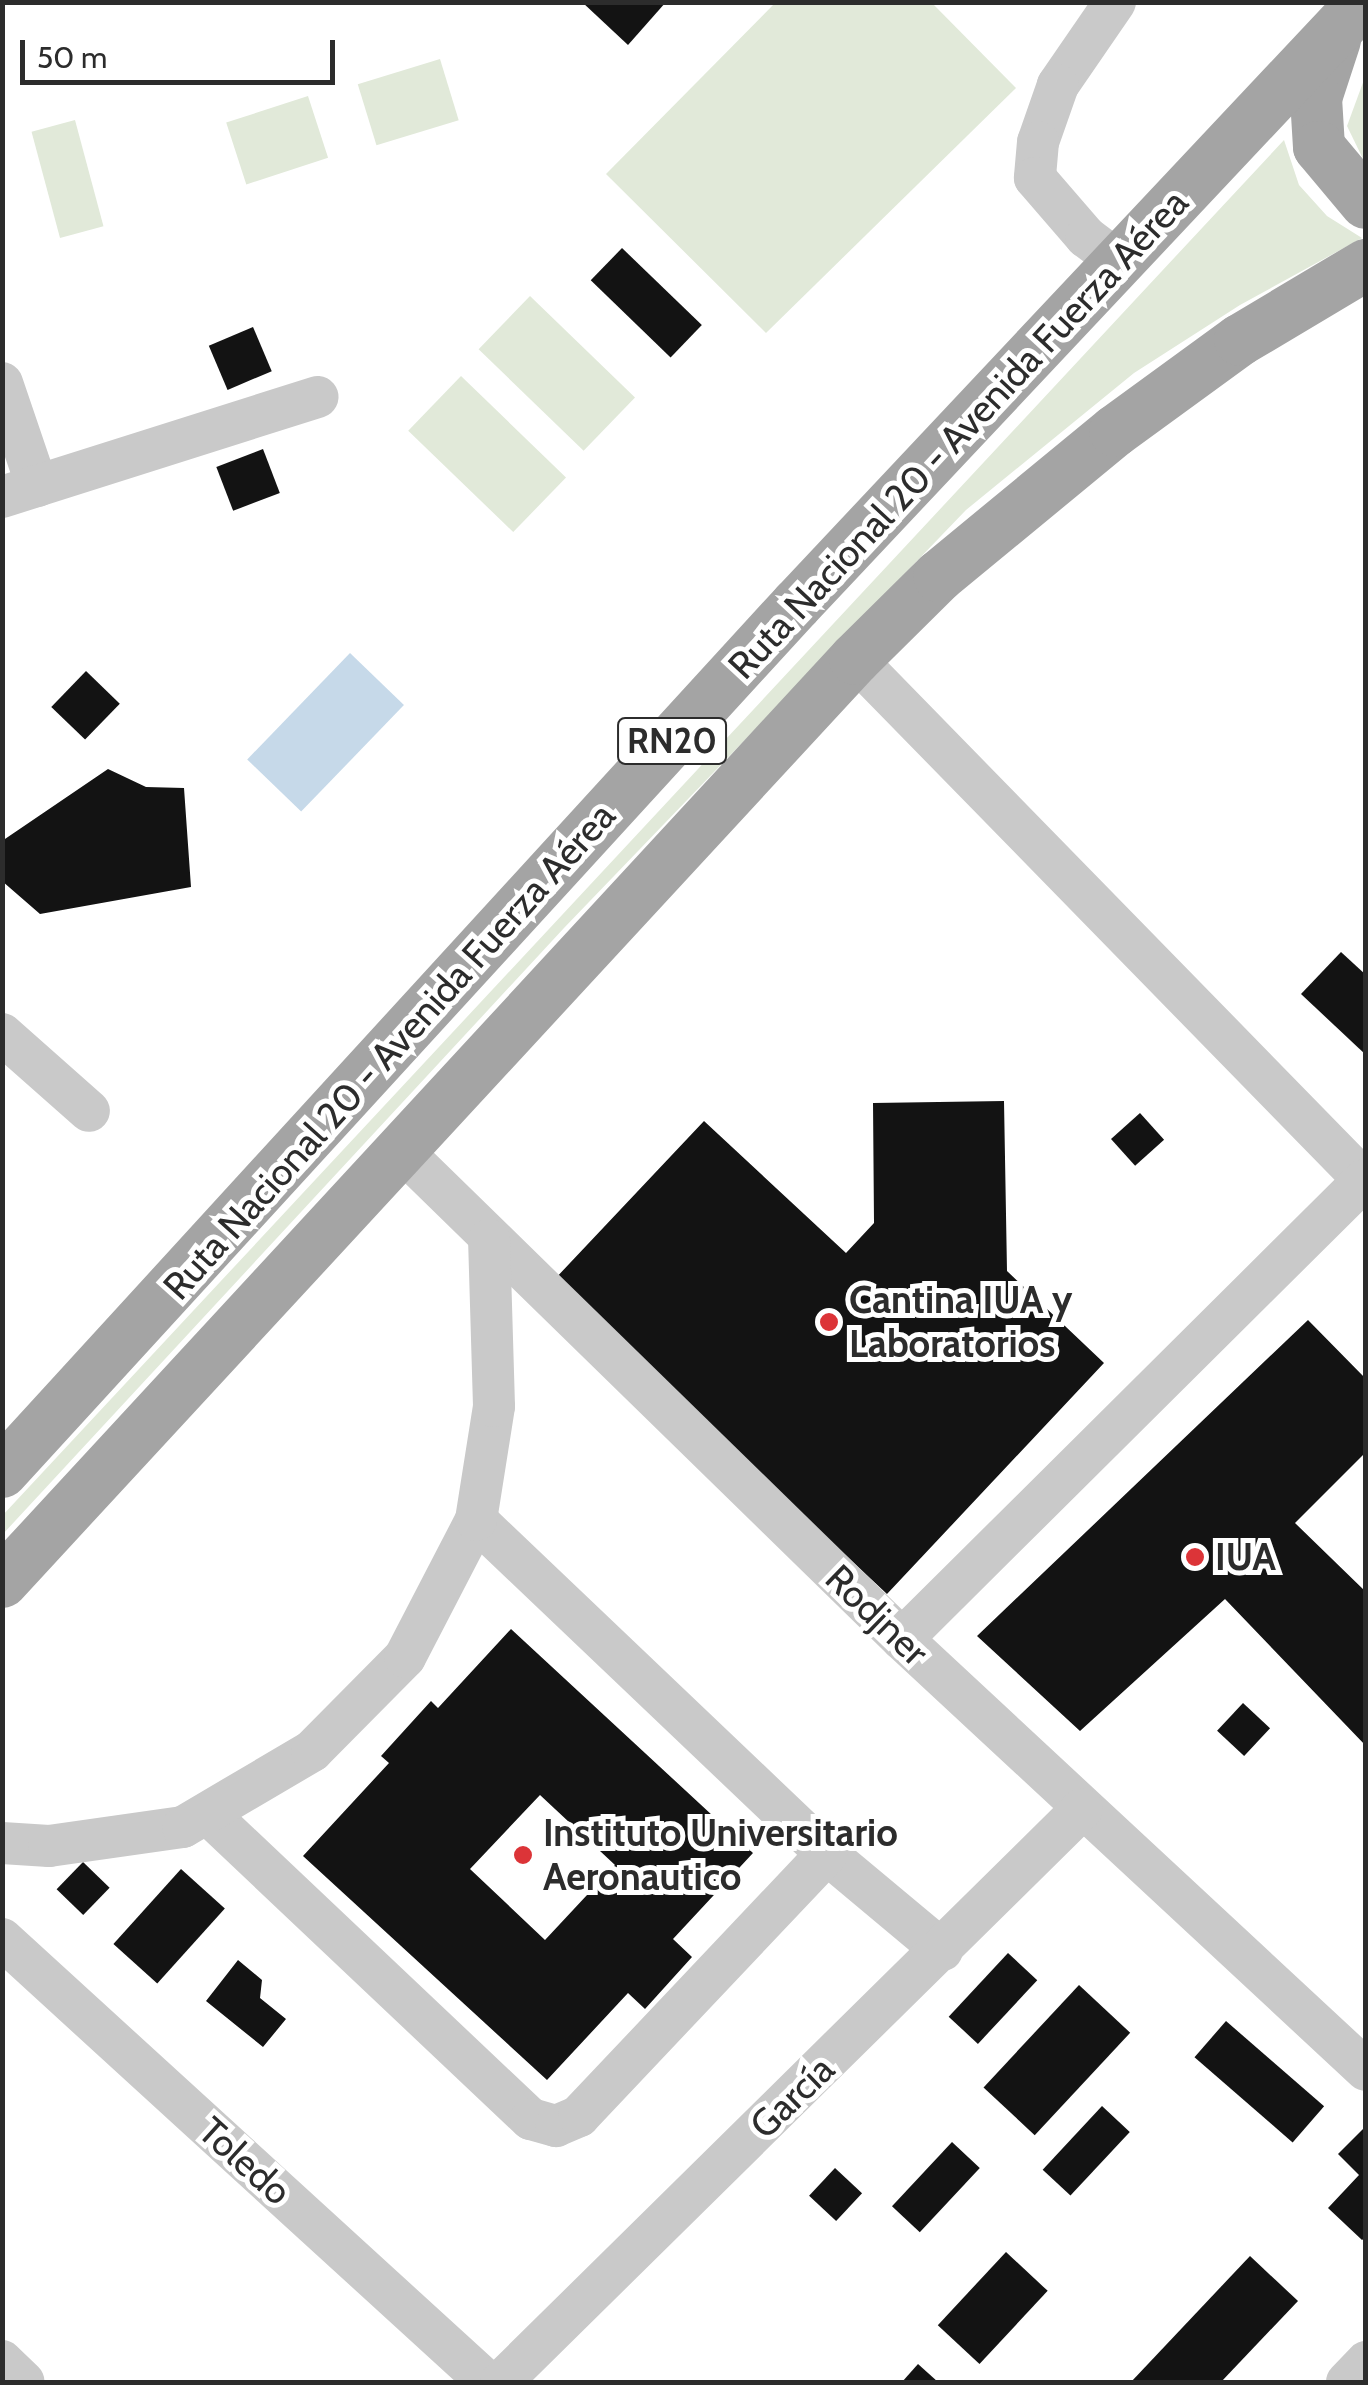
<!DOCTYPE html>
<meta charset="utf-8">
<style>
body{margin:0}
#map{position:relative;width:1368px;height:2385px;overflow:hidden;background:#fff;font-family:Cabin,sans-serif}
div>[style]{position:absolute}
.green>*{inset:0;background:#e1e9d9;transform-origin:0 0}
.water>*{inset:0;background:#c6d9e9;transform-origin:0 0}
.building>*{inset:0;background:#131313;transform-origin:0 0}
.minor>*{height:42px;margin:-21px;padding:0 21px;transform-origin:21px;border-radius:21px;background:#c9c9c9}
.major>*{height:52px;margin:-26px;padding:0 26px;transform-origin:26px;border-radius:26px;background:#a4a4a4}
.dots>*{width:28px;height:28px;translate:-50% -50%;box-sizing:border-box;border:5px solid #fff;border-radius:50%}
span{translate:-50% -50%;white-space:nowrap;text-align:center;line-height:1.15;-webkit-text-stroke:10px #fff;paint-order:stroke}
.shield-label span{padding:2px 8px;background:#fff;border:2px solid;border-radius:8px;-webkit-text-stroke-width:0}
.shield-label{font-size:35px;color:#2c2c2c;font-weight:700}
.street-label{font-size:38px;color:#2c2c2c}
.poi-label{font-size:38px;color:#2c2c2c;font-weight:700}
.left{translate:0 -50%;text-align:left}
.frame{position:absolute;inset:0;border:5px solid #2c2c2c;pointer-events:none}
.scale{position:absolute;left:20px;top:40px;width:315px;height:45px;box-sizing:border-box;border:5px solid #2c2c2c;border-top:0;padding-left:12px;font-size:30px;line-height:35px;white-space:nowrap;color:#2c2c2c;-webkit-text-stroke:8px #fff;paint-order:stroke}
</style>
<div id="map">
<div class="green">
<div style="clip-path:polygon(775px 3px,932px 3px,1016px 88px,766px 333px,606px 174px)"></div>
<div style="left:440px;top:59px;width:64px;height:86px;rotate:73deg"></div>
<div style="clip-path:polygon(1365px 77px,1365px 163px,1347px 126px)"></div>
<div style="left:308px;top:96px;width:65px;height:86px;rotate:72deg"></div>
<div style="left:75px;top:120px;width:110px;height:45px;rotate:75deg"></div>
<div style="clip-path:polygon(1284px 140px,1299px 185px,1327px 216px,1362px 238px,1240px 305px,1134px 373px,966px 510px,564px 928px,3px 1534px,2px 1516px)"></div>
<div style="left:530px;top:296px;width:146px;height:74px;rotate:44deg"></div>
<div style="left:461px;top:376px;width:146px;height:76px;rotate:44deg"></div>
</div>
<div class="water">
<div style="left:350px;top:653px;width:75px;height:148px;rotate:44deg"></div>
</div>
<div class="building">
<div style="clip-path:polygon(582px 2px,666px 2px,628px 45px)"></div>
<div style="left:622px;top:248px;width:111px;height:45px;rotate:44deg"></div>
<div style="left:253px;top:327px;width:48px;height:48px;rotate:67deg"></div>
<div style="left:263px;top:449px;width:47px;height:50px;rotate:69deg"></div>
<div style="left:86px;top:671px;width:47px;height:50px;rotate:44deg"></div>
<div style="clip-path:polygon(108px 769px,146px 787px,184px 788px,191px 887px,40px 914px,2px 881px,2px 841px)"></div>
<div style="clip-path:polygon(1341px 952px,1366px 975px,1366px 1055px,1301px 994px)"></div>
<div style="clip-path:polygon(1004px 1101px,1007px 1271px,1104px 1363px,887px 1594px,553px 1281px,704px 1121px,846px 1253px,874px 1223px,873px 1103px)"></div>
<div style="left:1140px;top:1113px;width:36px;height:39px;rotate:48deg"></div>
<div style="clip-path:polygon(1308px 1320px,1366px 1379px,1366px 1452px,1295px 1523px,1366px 1592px,1366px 1746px,1225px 1599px,1080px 1731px,977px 1636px)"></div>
<div style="clip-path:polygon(evenodd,511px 1629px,753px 1853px,673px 1939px,692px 1957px,645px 2009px,628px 1993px,547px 2080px,303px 1856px,389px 1763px,381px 1756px,431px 1701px,438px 1708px,511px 1629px,540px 1795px,615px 1865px,545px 1940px,470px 1869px,540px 1795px)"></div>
<div style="left:1243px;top:1703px;width:37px;height:38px;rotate:43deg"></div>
<div style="left:83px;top:1862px;width:37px;height:38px;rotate:44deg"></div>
<div style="left:181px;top:1869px;width:59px;height:101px;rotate:42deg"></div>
<div style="left:1008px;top:1953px;width:40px;height:87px;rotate:43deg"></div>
<div style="clip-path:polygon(238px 1960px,262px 1980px,260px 1998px,286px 2019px,263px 2047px,206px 2001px)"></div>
<div style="left:1079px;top:1985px;width:70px;height:140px;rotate:43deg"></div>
<div style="left:1226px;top:2021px;width:130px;height:48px;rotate:41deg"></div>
<div style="left:1102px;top:2106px;width:38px;height:87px;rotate:43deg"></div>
<div style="clip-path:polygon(1366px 2126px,1366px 2237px,1362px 2240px,1328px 2208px,1359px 2175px,1338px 2154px)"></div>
<div style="left:952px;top:2142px;width:38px;height:88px;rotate:43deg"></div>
<div style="left:835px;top:2168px;width:37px;height:38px;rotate:43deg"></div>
<div style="left:1006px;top:2252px;width:57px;height:100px;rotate:43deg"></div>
<div style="clip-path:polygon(1250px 2256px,1298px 2301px,1221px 2382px,1131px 2382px)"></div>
<div style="clip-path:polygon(918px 2364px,938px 2382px,902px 2382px)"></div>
</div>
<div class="minor">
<div style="left:1115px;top:2px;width:101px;rotate:124.5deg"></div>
<div style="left:1058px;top:85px;width:60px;rotate:109.3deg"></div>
<div style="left:1038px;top:142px;width:36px;rotate:95deg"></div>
<div style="left:1035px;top:178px;width:78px;rotate:49.2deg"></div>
<div style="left:1086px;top:237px;width:40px;rotate:37deg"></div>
<div style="left:2px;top:383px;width:109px;rotate:71.2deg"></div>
<div style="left:2px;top:497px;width:331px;rotate:-17.6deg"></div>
<div style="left:855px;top:659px;width:731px;rotate:45.66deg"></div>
<div style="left:2px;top:1034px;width:116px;rotate:41.5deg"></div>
<div style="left:400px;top:1149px;width:702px;rotate:44.31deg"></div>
<div style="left:902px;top:1639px;width:633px;rotate:42.89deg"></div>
<div style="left:476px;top:1520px;width:485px;rotate:43.6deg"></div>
<div style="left:827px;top:1854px;width:150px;rotate:39.9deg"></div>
<div style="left:902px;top:1639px;width:651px;rotate:-44.81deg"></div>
<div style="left:208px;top:1814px;width:444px;rotate:43.4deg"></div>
<div style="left:531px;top:2119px;width:26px;rotate:16deg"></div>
<div style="left:556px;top:2126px;width:25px;rotate:-23deg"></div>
<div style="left:579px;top:2116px;width:361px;rotate:-46.6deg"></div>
<div style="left:2px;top:1843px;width:47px;rotate:3.7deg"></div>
<div style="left:49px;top:1846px;width:135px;rotate:-8.1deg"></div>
<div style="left:183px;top:1827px;width:150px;rotate:-30.5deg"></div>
<div style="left:312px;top:1751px;width:132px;rotate:-45.3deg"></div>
<div style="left:405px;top:1657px;width:154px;rotate:-62.6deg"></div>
<div style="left:476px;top:1520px;width:115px;rotate:-81deg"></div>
<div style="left:494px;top:1406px;width:166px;rotate:-91.7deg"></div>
<div style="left:2px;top:1939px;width:657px;rotate:42.41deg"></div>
<div style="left:2px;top:2361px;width:30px;rotate:44deg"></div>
<div style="left:501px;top:2382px;width:816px;rotate:-44.6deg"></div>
<div style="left:1347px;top:2382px;width:28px;rotate:-46deg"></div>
</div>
<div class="major">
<div style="left:1335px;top:40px;width:61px;rotate:108.1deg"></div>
<div style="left:1316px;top:98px;width:49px;rotate:86.5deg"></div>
<div style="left:1319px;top:147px;width:73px;rotate:50deg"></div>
<div style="left:2px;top:1472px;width:1176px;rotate:-47.52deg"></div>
<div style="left:796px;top:605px;width:828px;rotate:-46.76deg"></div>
<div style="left:2px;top:1582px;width:1257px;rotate:-47.26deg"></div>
<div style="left:855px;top:659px;width:118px;rotate:-44.7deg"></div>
<div style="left:939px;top:576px;width:228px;rotate:-39.5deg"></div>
<div style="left:1115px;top:431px;width:155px;rotate:-36.1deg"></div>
<div style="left:1240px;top:340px;width:147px;rotate:-30.8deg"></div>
</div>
<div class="dots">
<div style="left:829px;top:1322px;background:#dc3438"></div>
<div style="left:1195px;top:1557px;background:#dc3438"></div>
<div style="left:523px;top:1855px;background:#dc3438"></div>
</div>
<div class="shield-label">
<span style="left:672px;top:741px">RN20</span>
</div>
<div class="street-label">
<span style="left:958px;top:434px;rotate:-47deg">Ruta Nacional 20 - Avenida Fuerza Aérea</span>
<span style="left:389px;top:1051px;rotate:-48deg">Ruta Nacional 20 - Avenida Fuerza Aérea</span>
<span style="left:877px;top:1615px;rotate:44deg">Rodjner</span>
<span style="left:792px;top:2097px;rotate:-44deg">García</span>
<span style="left:245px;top:2161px;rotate:42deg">Toledo</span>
</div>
<div class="poi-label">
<span class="left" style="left:849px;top:1322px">Cantina IUA y<br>Laboratorios</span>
<span class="left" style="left:1215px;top:1557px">IUA</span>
<span class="left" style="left:543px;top:1855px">Instituto Universitario<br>Aeronautico</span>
</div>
<div class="frame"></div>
<div class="scale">50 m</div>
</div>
